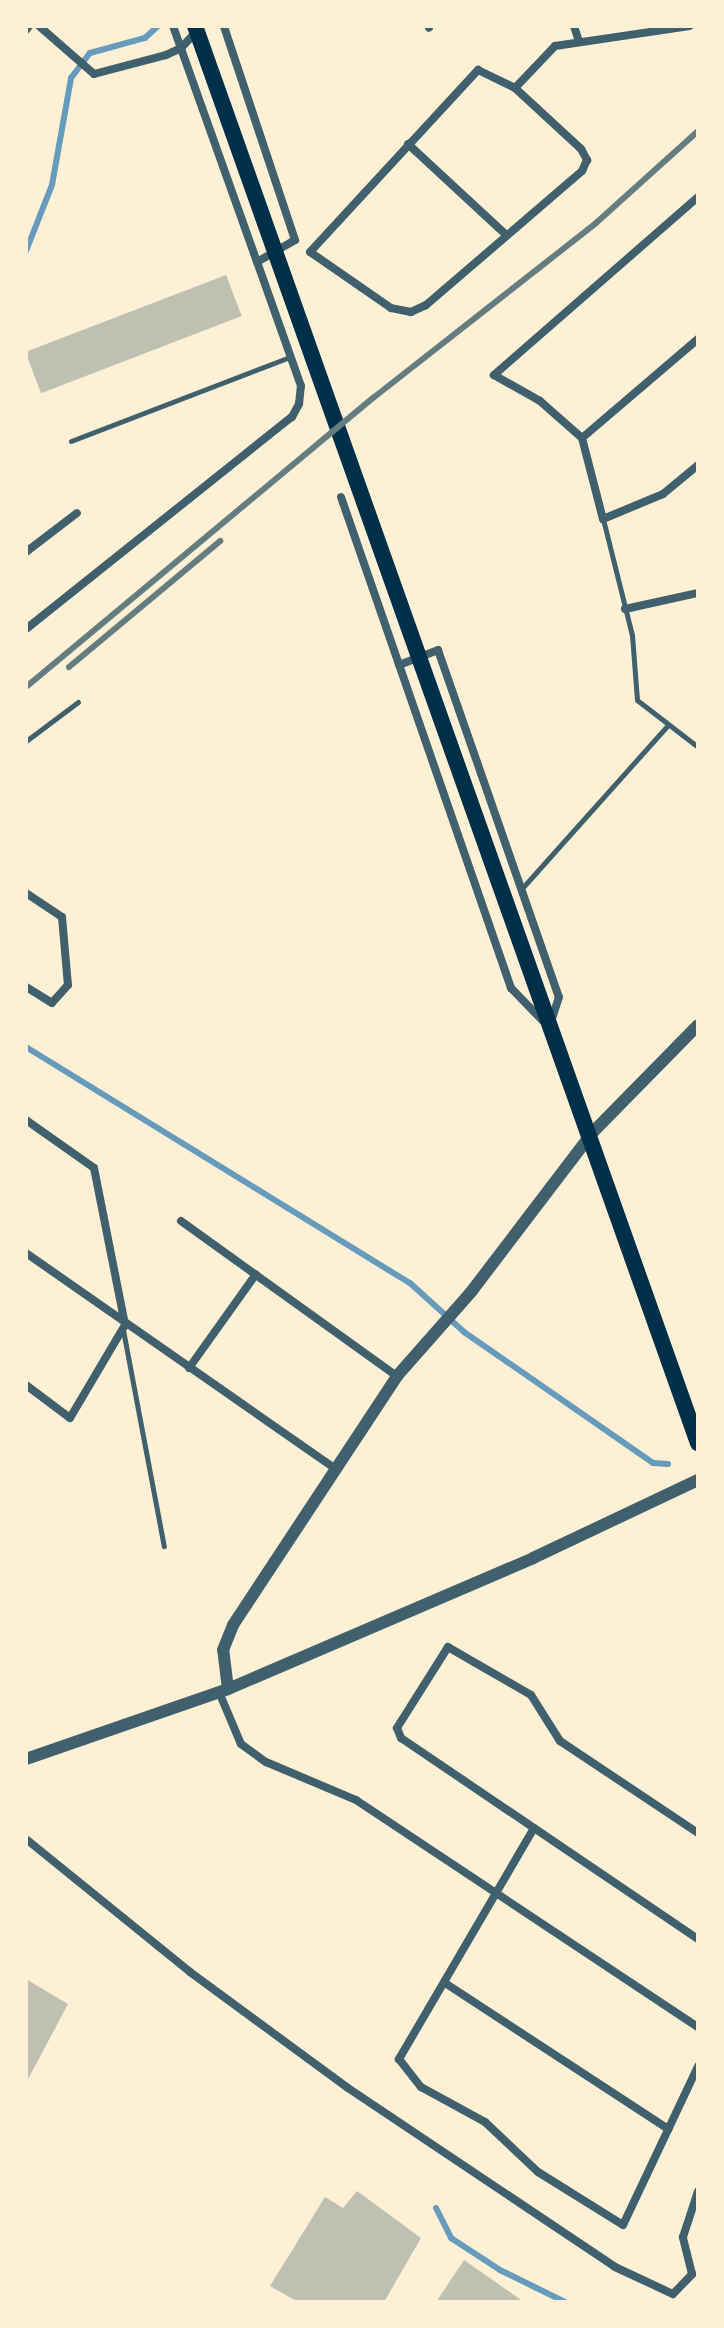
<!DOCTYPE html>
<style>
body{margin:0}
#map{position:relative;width:724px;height:2328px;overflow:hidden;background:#fdf0d5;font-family:Inter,sans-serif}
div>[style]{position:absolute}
.stream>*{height:6px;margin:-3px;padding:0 3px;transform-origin:3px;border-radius:3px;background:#669bbc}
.building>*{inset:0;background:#bec0b2;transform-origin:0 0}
.service>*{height:5px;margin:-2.5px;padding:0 2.5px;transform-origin:2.5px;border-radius:2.5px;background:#3f606c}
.minor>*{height:8px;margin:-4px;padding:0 4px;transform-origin:4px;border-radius:4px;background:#3f606c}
.tertiary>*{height:12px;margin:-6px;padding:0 6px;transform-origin:6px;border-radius:6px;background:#3f606c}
.primary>*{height:16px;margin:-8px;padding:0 8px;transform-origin:8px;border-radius:8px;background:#003049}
.rail>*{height:6px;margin:-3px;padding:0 3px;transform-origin:3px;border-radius:3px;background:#657d81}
span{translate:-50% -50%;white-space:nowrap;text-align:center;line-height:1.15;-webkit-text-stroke:6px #fdf0d5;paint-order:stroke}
.frame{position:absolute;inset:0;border:28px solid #fdf0d5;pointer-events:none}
</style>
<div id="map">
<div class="stream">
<div style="left:26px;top:251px;width:71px;rotate:-68.5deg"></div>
<div style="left:52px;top:185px;width:109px;rotate:-79.9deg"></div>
<div style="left:71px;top:78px;width:31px;rotate:-53deg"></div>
<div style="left:90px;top:53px;width:57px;rotate:-15.3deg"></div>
<div style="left:145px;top:38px;width:18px;rotate:-43deg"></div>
<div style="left:26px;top:1047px;width:451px;rotate:31.6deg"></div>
<div style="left:410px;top:1283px;width:73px;rotate:42.2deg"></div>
<div style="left:464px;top:1332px;width:230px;rotate:34.7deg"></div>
<div style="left:653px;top:1463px;width:15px;rotate:4deg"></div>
<div style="left:436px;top:2208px;width:34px;rotate:63deg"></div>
<div style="left:451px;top:2238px;width:59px;rotate:33.1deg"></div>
<div style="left:500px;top:2270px;width:72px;rotate:26.2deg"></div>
</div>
<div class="building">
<div style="left:226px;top:275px;width:44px;height:215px;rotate:69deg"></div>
<div style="clip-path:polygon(26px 1979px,68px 2004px,26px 2083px)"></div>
<div style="clip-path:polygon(357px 2191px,421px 2238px,384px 2302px,298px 2302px,270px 2286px,325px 2197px,343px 2208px)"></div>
<div style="clip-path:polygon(464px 2260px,524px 2302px,436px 2302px)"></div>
</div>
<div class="service">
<div style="left:71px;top:441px;width:235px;rotate:-21deg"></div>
<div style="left:603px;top:519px;width:120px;rotate:76deg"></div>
<div style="left:632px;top:635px;width:65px;rotate:85.6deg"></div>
<div style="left:637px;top:700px;width:77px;rotate:37.6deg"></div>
<div style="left:26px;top:741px;width:65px;rotate:-36.9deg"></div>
<div style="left:524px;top:886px;width:216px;rotate:-48.2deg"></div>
<div style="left:123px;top:1330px;width:220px;rotate:79.3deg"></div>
</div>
<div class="minor">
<div style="left:39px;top:26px;width:73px;rotate:41.1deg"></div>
<div style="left:94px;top:74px;width:74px;rotate:-14.8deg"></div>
<div style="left:166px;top:55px;width:17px;rotate:-25deg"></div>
<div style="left:181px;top:48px;width:22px;rotate:-47deg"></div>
<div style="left:173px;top:26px;width:251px;rotate:70.4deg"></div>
<div style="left:428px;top:26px;width:2px;rotate:63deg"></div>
<div style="left:574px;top:26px;width:16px;rotate:72deg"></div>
<div style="left:26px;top:30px;width:5px;rotate:-53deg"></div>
<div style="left:478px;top:70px;width:41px;rotate:25.9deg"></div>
<div style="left:515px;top:88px;width:90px;rotate:42.7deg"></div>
<div style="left:581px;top:149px;width:13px;rotate:61deg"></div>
<div style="left:587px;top:160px;width:12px;rotate:114deg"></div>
<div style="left:582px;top:171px;width:206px;rotate:139.3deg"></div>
<div style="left:426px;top:305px;width:17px;rotate:155deg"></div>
<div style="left:411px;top:312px;width:20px;rotate:-169deg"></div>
<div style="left:391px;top:308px;width:98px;rotate:-145.3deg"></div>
<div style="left:310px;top:252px;width:248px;rotate:-47.3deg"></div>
<div style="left:515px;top:88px;width:58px;rotate:-46.4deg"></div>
<div style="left:555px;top:46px;width:136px;rotate:-8.4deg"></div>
<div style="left:408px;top:144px;width:131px;rotate:42.8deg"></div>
<div style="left:698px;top:197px;width:271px;rotate:138.9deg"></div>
<div style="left:494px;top:375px;width:53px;rotate:29.5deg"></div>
<div style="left:540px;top:401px;width:56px;rotate:41.4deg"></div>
<div style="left:582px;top:438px;width:84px;rotate:75.5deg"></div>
<div style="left:603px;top:519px;width:65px;rotate:-22.6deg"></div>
<div style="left:663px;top:494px;width:45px;rotate:-39.6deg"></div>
<div style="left:582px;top:438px;width:153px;rotate:-40.5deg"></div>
<div style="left:341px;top:497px;width:520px;rotate:70.9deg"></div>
<div style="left:511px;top:988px;width:46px;rotate:45.9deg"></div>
<div style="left:26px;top:552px;width:64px;rotate:-37.4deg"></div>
<div style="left:625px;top:609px;width:75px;rotate:-12.4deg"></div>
<div style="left:26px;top:629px;width:340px;rotate:-38.6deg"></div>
<div style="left:292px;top:417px;width:15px;rotate:-62deg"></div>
<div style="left:299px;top:404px;width:18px;rotate:-84deg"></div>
<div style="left:301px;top:386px;width:132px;rotate:-109.5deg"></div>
<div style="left:257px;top:262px;width:44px;rotate:-30.1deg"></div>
<div style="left:295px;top:240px;width:225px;rotate:-108.4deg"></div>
<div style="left:399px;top:665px;width:42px;rotate:-21deg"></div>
<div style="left:438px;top:650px;width:367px;rotate:70.8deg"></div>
<div style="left:559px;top:997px;width:26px;rotate:108deg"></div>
<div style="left:26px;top:893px;width:43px;rotate:33.7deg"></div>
<div style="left:62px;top:917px;width:68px;rotate:85deg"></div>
<div style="left:68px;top:985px;width:24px;rotate:132deg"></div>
<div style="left:52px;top:1003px;width:31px;rotate:-148deg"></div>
<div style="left:26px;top:1120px;width:83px;rotate:35.2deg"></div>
<div style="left:94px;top:1168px;width:160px;rotate:78.8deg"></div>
<div style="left:125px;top:1325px;width:108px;rotate:120.6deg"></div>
<div style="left:70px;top:1418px;width:55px;rotate:-143.1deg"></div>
<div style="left:181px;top:1221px;width:266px;rotate:35.7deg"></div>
<div style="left:26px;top:1253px;width:379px;rotate:34.9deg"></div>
<div style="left:189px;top:1368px;width:115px;rotate:-54.5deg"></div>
<div style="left:219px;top:1692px;width:56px;rotate:67.1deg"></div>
<div style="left:241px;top:1744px;width:31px;rotate:36deg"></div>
<div style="left:266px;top:1762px;width:98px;rotate:22.9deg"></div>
<div style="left:356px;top:1800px;width:410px;rotate:33.6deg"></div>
<div style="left:534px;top:1828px;width:268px;rotate:120.3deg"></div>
<div style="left:399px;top:2059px;width:36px;rotate:52deg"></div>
<div style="left:421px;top:2087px;width:73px;rotate:28.7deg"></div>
<div style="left:485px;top:2122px;width:73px;rotate:43.3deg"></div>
<div style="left:538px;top:2172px;width:100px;rotate:31.9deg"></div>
<div style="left:623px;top:2225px;width:176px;rotate:-64.7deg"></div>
<div style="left:698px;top:1833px;width:166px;rotate:-146.3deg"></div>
<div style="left:560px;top:1741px;width:54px;rotate:-122.2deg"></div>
<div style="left:531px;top:1695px;width:96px;rotate:-150deg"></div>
<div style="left:448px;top:1647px;width:96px;rotate:122.2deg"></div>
<div style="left:397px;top:1728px;width:11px;rotate:68deg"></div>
<div style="left:401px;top:1738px;width:359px;rotate:34.1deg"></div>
<div style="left:26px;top:1839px;width:211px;rotate:39deg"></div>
<div style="left:190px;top:1972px;width:196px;rotate:36.3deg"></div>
<div style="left:348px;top:2088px;width:321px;rotate:33.8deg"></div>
<div style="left:615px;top:2267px;width:64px;rotate:25deg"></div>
<div style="left:673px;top:2294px;width:28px;rotate:-46deg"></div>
<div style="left:692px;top:2274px;width:38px;rotate:-104deg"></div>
<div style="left:683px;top:2237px;width:48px;rotate:-71.9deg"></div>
<div style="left:445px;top:1983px;width:267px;rotate:33.2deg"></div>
</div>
<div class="tertiary">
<div style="left:228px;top:1689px;width:39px;rotate:-97deg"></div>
<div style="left:223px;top:1650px;width:27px;rotate:-68deg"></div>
<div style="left:233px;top:1625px;width:298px;rotate:-56.6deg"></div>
<div style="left:397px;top:1376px;width:112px;rotate:-48.6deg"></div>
<div style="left:471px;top:1292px;width:200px;rotate:-52.7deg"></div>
<div style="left:592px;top:1133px;width:151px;rotate:-45.5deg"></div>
<div style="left:26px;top:1759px;width:214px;rotate:-19.1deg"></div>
<div style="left:228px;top:1689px;width:332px;rotate:-23.2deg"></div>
<div style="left:533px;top:1558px;width:183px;rotate:-25.3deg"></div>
</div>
<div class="primary">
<div style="left:195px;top:26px;width:1504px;rotate:70.46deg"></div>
</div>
<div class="rail">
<div style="left:69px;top:667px;width:197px;rotate:-39.8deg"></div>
<div style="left:26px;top:687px;width:452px;rotate:-39.8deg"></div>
<div style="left:373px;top:398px;width:283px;rotate:-38.1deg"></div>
<div style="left:596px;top:223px;width:137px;rotate:-42deg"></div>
</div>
<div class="frame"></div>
</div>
